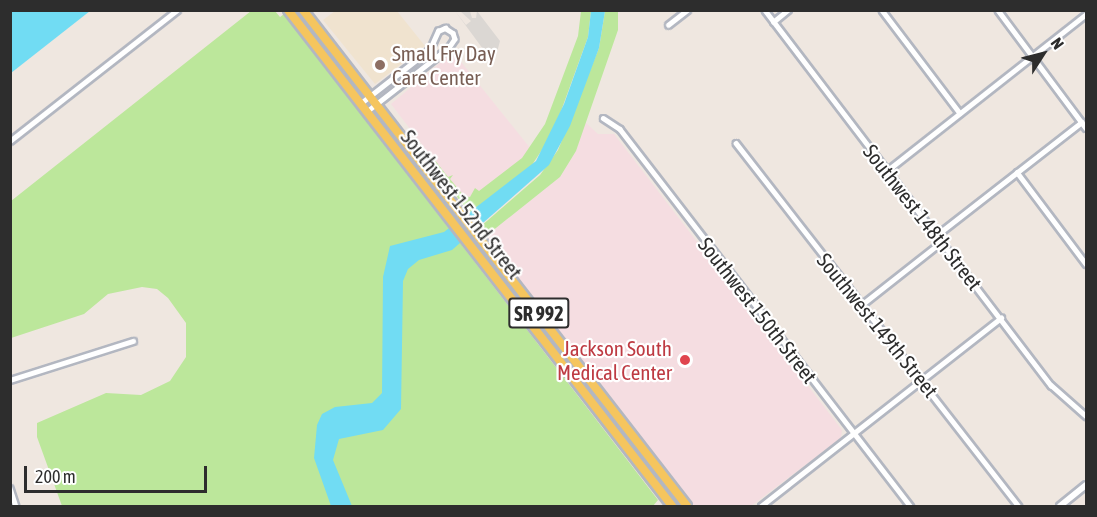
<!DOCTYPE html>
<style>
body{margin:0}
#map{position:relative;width:1097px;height:517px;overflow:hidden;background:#efe7e0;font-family:"Asap Condensed",sans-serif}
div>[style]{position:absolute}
.education>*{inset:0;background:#f0e3cf}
.medical>*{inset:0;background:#f5dde1}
.green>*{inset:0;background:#bce79b}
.plaza>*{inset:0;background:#dbd7d3}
.water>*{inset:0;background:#71dcf3}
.roads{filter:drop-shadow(2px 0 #b3b7c1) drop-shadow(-2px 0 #b3b7c1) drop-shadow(0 2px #b3b7c1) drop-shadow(0 -2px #b3b7c1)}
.minor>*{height:4.5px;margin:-2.25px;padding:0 2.25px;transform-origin:2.25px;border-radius:2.25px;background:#fff}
.tertiary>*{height:6px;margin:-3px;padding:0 3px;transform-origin:3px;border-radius:3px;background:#fff}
.primary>*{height:8px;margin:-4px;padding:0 4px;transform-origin:4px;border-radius:4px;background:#f5c55e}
.dots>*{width:16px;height:16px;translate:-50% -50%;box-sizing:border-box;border:3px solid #fff;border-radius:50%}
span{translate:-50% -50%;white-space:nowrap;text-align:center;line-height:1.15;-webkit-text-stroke:4.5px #fff;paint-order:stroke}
.shield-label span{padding:2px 4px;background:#fff;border:2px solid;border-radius:4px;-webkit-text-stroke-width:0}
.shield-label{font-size:20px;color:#2d2d2d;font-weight:700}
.education-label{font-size:21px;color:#785e54}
.left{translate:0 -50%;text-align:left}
.street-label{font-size:21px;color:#2d2d2d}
.health-label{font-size:21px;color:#be3a42}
.right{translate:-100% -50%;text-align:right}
.frame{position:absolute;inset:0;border:12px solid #2d2d2d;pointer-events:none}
.north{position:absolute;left:1013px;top:24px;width:60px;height:60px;-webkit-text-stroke:4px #fff;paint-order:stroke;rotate:54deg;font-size:16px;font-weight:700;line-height:24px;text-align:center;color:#2d2d2d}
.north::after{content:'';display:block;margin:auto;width:21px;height:27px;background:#2d2d2d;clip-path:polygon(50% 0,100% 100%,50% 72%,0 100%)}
.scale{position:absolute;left:24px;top:466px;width:183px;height:27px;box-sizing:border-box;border:3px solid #2d2d2d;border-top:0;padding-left:8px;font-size:18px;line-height:21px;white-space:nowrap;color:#2d2d2d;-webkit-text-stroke:4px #fff;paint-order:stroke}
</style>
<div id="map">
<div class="education">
<div style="clip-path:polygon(335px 11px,397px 11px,425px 46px,375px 84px,323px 20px)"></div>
</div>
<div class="medical">
<div style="clip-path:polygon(453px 52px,531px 149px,515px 166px,466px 202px,391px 104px)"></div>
<div style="clip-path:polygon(585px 122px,598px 134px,614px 134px,842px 430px,841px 438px,751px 506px,694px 506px,486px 236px,560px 177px,576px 151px)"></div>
</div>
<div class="green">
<div style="clip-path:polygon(251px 11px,275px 11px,280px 17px,284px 14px,658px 500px,653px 506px,62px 506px,37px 437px,37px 423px,106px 393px,141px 395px,170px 381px,186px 357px,186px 323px,168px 298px,157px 289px,142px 287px,108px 294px,84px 314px,11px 338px,11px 201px)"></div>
<div style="clip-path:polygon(581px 11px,591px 11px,588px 37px,553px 133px,532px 165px,470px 213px,429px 162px,434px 159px,448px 177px,453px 175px,450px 179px,464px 196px,470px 197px,475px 188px,479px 191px,522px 158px,545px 124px,578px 36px)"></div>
<div style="clip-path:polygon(605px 11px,618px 11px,618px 30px,576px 151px,560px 177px,486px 236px,480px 227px,540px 175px,558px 150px,599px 48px)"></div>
</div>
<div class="plaza">
<div style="clip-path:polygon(455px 11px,466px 25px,471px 21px,460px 11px,470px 11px,472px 18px,476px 18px,477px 11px,500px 41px,496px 56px,484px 52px,480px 55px,483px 49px)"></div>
</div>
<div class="water">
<div style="clip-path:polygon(11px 10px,90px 10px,90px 11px,11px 73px)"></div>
<div style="clip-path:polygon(591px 11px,605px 11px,599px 48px,570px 126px,549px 165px,452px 250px,419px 260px,408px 269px,403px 281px,401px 409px,383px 430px,339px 439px,333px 460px,352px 506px,331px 506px,314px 458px,317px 425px,322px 414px,335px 407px,372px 403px,382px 393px,383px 277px,390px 246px,444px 232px,536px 161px,564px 104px,588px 37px)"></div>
</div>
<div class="roads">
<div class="minor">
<div style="left:765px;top:10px;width:472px;rotate:52.7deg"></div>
<div style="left:1051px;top:385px;width:47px;rotate:41.5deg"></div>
<div style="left:882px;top:10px;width:129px;rotate:52.9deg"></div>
<div style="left:998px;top:10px;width:147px;rotate:53.3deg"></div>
<div style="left:773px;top:22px;width:19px;rotate:-39deg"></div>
<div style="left:668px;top:25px;width:24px;rotate:-38deg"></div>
<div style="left:361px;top:103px;width:88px;rotate:-38deg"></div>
<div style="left:430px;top:49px;width:20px;rotate:-66deg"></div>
<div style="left:438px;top:31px;width:8px;rotate:-23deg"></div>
<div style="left:445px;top:28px;width:9px;rotate:32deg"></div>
<div style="left:453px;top:33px;width:6px;rotate:72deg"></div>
<div style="left:455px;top:39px;width:11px;rotate:124deg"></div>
<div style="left:449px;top:48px;width:103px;rotate:142.1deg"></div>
<div style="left:603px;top:118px;width:20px;rotate:33deg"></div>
<div style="left:620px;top:129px;width:476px;rotate:52.4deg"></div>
<div style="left:10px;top:141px;width:212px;rotate:-38.1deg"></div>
<div style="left:736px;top:143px;width:460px;rotate:52.1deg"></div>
<div style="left:888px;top:170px;width:252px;rotate:-38.2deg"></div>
<div style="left:1017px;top:172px;width:115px;rotate:53.1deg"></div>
<div style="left:860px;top:306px;width:95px;rotate:-38.2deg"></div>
<div style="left:935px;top:247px;width:13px;rotate:-77deg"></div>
<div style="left:938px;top:234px;width:182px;rotate:-37.9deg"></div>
<div style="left:10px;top:380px;width:129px;rotate:-17.6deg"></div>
<div style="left:10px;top:488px;width:19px;rotate:72deg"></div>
<div style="left:761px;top:506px;width:305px;rotate:-38.1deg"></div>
</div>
<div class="tertiary">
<div style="left:1060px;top:506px;width:33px;rotate:-39deg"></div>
</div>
<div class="primary">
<div style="left:288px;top:10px;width:627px;rotate:52.25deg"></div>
<div style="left:303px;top:10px;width:627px;rotate:52.25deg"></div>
</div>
</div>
<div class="dots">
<div style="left:380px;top:65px;background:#8d6e63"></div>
<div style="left:685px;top:360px;background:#e0444e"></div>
</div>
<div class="shield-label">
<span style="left:539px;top:313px">SR 992</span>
</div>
<div class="education-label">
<span class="left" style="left:392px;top:65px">Small Fry Day<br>Care Center</span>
</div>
<div class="street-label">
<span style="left:462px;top:204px;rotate:52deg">Southwest 152nd Street</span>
<span style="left:923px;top:217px;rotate:52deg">Southwest 148th Street</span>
<span style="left:758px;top:310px;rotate:52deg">Southwest 150th Street</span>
<span style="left:878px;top:325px;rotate:51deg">Southwest 149th Street</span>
</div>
<div class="health-label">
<span class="right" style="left:672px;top:360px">Jackson South<br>Medical Center</span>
</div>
<div class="frame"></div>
<div class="north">N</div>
<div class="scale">200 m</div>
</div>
